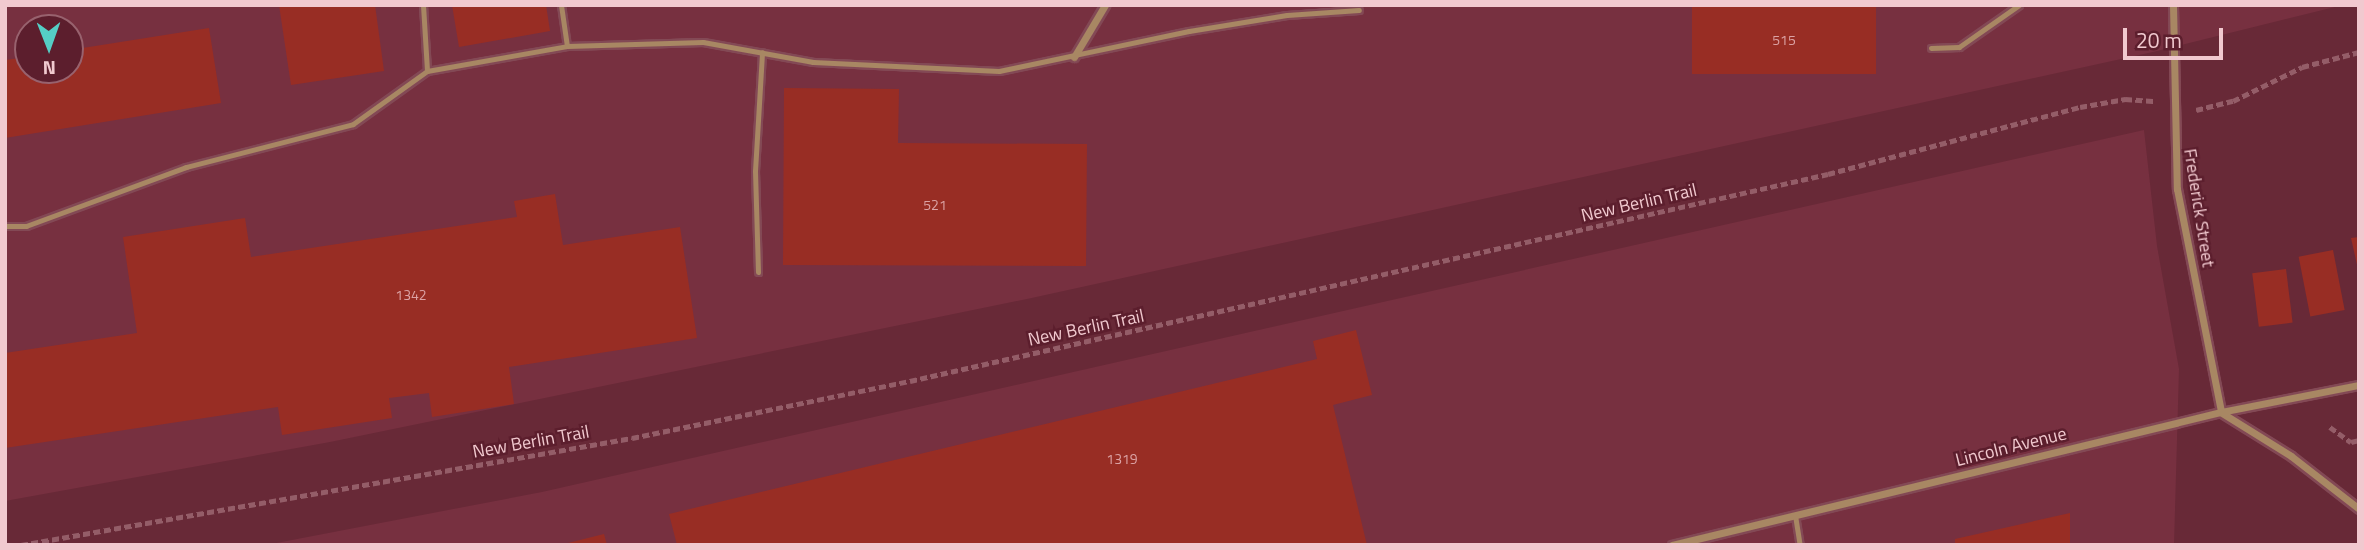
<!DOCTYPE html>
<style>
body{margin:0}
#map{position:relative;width:2364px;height:550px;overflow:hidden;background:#682937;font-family:"Titillium Web",sans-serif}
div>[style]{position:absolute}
.built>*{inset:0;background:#773040}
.building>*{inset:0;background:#982d24;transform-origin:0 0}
.path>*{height:4.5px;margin-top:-2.25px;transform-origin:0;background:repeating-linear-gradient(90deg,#945d68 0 7px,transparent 0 10.5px)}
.roads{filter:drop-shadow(2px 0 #834955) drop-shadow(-2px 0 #834955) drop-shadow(0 2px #834955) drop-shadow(0 -2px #834955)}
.service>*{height:5px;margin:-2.5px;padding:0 2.5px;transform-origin:2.5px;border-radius:2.5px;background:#a88763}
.minor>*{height:7px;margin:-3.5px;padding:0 3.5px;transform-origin:3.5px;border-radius:3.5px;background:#a88763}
span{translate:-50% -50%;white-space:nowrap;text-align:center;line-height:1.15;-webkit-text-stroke:5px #5c1e2d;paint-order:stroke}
.number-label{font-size:14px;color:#dba2a4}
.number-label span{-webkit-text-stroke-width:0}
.street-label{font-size:18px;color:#f1c9cf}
.frame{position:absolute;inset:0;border:7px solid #f1c9cf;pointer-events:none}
.north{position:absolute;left:14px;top:14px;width:70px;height:70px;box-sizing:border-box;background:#5c1e2d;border:2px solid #98626e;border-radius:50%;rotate:179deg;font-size:19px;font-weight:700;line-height:28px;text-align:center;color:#f1c9cf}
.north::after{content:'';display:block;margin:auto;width:24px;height:32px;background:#55cec5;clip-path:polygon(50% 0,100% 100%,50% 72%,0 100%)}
.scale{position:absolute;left:2123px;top:28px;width:100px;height:32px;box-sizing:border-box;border:4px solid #f1c9cf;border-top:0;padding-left:9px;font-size:21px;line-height:24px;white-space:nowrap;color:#f1c9cf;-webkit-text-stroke:5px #5c1e2d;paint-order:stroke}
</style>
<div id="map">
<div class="built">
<div style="clip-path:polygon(evenodd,5px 5px,2343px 5px,2153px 52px,1027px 299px,330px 442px,5px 501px,5px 5px,28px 28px,70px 28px,70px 70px,28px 70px,28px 28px)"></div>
<div style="clip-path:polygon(2144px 130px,2157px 246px,2179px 369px,2174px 545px,266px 545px,542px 492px)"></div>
</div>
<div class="building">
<div style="clip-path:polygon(279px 5px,375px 5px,384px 71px,291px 85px)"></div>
<div style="clip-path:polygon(452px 5px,546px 5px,550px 31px,459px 47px)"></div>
<div style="left:1692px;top:5px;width:184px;height:69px"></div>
<div style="clip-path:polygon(209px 28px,221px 103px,5px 138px,5px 60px,28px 57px,28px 70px,70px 70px,70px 50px)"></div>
<div style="clip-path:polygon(784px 88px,899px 89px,898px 143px,1087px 144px,1086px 266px,783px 265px)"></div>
<div style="clip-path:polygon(555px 194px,563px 245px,680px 227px,697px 338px,509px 367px,514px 404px,432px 417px,429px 393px,389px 398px,392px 418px,282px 435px,278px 407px,5px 448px,5px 353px,137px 333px,123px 237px,245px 218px,251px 257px,517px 217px,514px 201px)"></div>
<div style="clip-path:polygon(2359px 237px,2359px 269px,2358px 269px,2351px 238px)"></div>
<div style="left:2333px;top:250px;width:61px;height:35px;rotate:79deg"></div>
<div style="left:2286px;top:269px;width:54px;height:34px;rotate:83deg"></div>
<div style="clip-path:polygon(1356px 330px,1372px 395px,1333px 405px,1367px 545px,677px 545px,669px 514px,1317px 359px,1313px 341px)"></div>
<div style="clip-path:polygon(2070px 513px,2070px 545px,1955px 545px,1955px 539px)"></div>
<div style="clip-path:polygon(604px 534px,607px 545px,565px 545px,564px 544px)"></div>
</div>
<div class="path">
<div style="left:2196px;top:110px;width:38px;rotate:-14deg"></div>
<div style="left:2233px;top:101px;width:77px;rotate:-26.2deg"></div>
<div style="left:2302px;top:67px;width:59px;rotate:-14.7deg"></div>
<div style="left:2330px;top:427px;width:26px;rotate:36deg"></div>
<div style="left:2351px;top:442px;width:8px;rotate:-14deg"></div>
<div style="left:21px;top:545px;width:620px;rotate:-9.93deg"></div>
<div style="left:632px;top:438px;width:284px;rotate:-11.6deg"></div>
<div style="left:910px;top:381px;width:941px;rotate:-12.71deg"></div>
<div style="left:1828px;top:174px;width:261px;rotate:-14.9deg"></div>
<div style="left:2080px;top:107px;width:46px;rotate:-10.1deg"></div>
<div style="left:2125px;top:99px;width:31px;rotate:4deg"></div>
</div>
<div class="roads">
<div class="service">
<div style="left:423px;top:5px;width:66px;rotate:86.5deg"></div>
<div style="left:561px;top:5px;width:41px;rotate:81.7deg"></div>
<div style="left:1931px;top:48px;width:28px;rotate:-2deg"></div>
<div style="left:1959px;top:47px;width:73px;rotate:-35deg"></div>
<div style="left:5px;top:226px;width:21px"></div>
<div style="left:26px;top:226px;width:171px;rotate:-20.2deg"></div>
<div style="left:186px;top:167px;width:172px;rotate:-14.4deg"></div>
<div style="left:353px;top:124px;width:91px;rotate:-35.6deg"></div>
<div style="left:427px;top:71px;width:142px;rotate:-10.1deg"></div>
<div style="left:567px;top:46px;width:136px;rotate:-1.7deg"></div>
<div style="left:703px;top:42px;width:112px;rotate:10.3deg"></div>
<div style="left:813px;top:62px;width:186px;rotate:2.8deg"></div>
<div style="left:999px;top:71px;width:194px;rotate:-11.9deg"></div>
<div style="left:1189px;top:31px;width:99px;rotate:-9.3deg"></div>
<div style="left:1287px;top:15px;width:72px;rotate:-4deg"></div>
<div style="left:758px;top:272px;width:101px;rotate:-91.7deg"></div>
<div style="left:755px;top:171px;width:119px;rotate:-86.6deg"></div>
<div style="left:1795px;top:515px;width:30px;rotate:81deg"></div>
</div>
<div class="minor">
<div style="left:2173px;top:5px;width:184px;rotate:88.8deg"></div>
<div style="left:2177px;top:189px;width:227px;rotate:78.8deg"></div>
<div style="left:1074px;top:57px;width:61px;rotate:-59.2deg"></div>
<div style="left:2222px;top:413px;width:81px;rotate:31.9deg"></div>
<div style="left:2291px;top:456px;width:86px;rotate:37.9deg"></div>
<div style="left:1672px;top:545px;width:565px;rotate:-13.62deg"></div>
<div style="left:2221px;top:412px;width:141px;rotate:-11.1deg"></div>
</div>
</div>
<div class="number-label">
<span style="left:1784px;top:40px">515</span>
<span style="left:935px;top:205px">521</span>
<span style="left:411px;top:295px">1342</span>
<span style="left:1122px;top:459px">1319</span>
</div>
<div class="street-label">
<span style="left:1639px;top:203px;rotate:-13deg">New Berlin Trail</span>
<span style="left:2199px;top:208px;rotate:81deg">Frederick Street</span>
<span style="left:1086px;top:328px;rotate:-12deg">New Berlin Trail</span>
<span style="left:531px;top:442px;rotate:-10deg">New Berlin Trail</span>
<span style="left:2011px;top:447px;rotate:-14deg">Lincoln Avenue</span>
</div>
<div class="frame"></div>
<div class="north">N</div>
<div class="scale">20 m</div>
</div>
